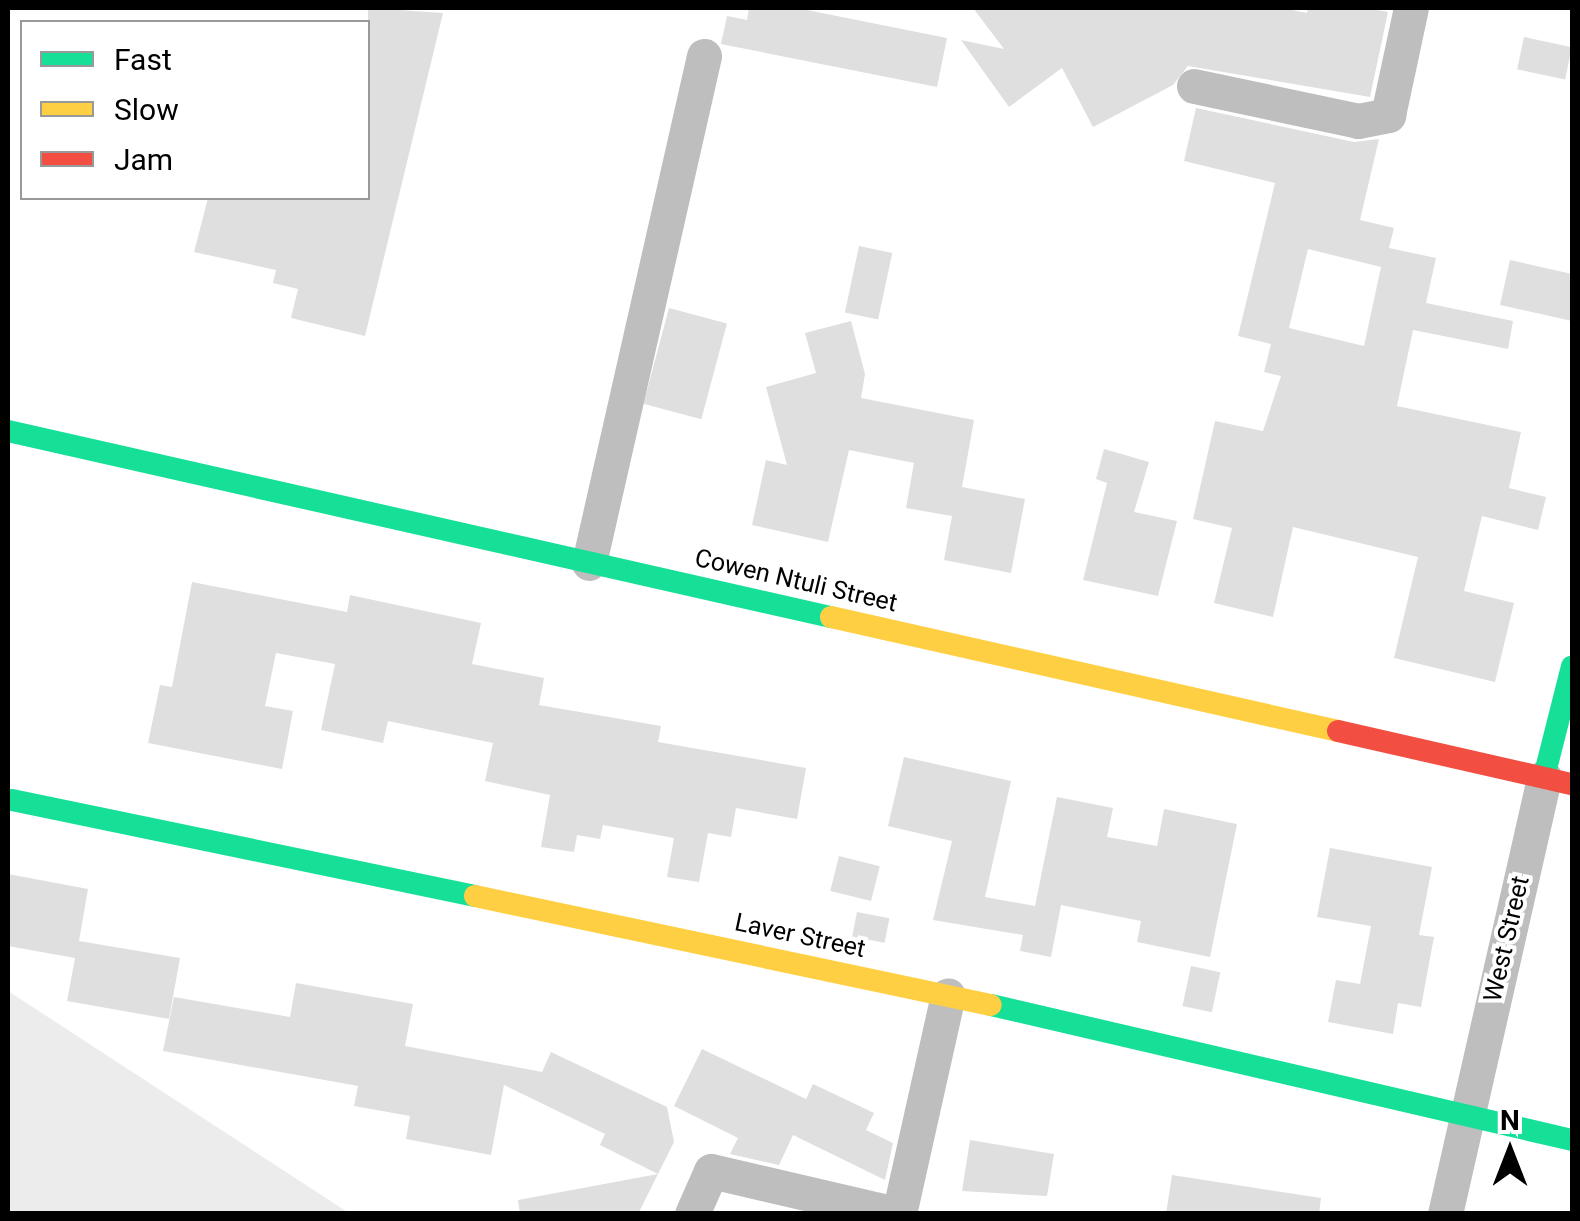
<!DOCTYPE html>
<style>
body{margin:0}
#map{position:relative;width:1580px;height:1221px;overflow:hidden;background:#fff;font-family:Roboto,sans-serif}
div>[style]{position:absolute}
.green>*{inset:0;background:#ececec}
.building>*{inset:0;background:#dfdfdf;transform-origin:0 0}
.street>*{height:35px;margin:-17.5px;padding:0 17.5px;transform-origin:17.5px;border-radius:17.5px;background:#bebebe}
.fast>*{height:22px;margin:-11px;padding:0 11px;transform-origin:11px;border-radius:11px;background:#16e098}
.slow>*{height:22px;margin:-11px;padding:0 11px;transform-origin:11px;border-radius:11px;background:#ffcf43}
.jam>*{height:22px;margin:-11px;padding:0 11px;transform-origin:11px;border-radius:11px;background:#f24e42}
span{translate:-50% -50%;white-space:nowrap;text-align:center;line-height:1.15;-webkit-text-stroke:8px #fff;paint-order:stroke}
.street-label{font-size:25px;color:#000}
.frame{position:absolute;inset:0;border:10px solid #000;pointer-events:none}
.legend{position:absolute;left:20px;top:20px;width:350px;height:180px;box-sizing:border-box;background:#fff;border:2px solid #999;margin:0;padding:12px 18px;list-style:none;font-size:30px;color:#000}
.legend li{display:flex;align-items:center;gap:20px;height:50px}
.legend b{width:50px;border:2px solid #999}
.north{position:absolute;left:1460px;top:1101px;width:100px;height:100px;-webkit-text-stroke:8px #fff;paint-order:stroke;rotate:0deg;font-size:28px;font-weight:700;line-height:40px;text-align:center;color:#000}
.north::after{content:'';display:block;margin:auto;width:35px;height:45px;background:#000;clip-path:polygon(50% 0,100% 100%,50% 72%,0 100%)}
</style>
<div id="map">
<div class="green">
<div style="clip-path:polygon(8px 991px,349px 1213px,8px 1213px)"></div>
</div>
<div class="building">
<div style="clip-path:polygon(368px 8px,443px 13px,365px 336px,291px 318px,298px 289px,273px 283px,276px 270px,194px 252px,208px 198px,368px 198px)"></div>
<div style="clip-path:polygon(749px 8px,797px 8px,947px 38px,937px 87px,721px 44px,727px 16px,747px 20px)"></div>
<div style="clip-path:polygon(973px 8px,1282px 8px,1307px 13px,1308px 8px,1367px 8px,1388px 12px,1370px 97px,1188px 66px,1173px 85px,1093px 127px,1062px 68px,1009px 107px,961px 40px,1004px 49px)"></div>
<div style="left:1524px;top:37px;width:49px;height:33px;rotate:12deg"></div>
<div style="clip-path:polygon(evenodd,1196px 108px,1354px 142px,1379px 139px,1360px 220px,1394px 228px,1389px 248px,1436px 258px,1426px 303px,1513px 321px,1508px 349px,1413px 330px,1397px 406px,1521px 432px,1509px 488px,1546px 497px,1538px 530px,1482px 516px,1464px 591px,1514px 603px,1495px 682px,1394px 658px,1418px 557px,1293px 527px,1273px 617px,1214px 603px,1232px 528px,1193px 519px,1215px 421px,1263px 431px,1281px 376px,1264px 372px,1271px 344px,1238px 336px,1275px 183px,1184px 161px,1196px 108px,1308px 249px,1381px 267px,1364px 346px,1289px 328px,1308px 249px)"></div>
<div style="left:859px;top:246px;width:34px;height:68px;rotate:12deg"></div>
<div style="clip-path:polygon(1510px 260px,1572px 274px,1572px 321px,1500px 305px)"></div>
<div style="left:669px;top:308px;width:60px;height:99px;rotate:15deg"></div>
<div style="clip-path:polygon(851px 321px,865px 374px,861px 398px,974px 420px,962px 487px,1025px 499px,1011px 573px,944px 560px,952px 516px,906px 508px,914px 463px,849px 450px,828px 542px,752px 525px,766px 460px,787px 465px,766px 387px,816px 373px,805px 333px)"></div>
<div style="clip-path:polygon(1104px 449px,1149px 462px,1134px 512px,1177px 521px,1158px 596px,1083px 580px,1107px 483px,1096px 479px)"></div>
<div style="clip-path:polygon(192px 582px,347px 612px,350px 595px,481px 623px,472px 664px,544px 678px,539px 705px,661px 726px,658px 742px,806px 768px,797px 819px,736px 808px,731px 837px,708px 833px,699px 882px,667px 877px,674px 838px,603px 825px,600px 839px,577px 835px,574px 852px,541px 847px,550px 795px,485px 781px,493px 743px,388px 721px,383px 743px,321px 730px,335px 664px,276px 653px,265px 706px,293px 711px,282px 769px,148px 743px,160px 685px,172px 687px)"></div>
<div style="clip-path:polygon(904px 757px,1011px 781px,985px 897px,1035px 906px,1057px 797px,1113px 808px,1107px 837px,1157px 846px,1164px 809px,1237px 824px,1210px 957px,1137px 942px,1141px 921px,1061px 905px,1051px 957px,1020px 951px,1023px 935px,933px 920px,952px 841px,888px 826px)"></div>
<div style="clip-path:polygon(1330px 848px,1432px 867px,1419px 935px,1434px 937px,1421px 1007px,1398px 1003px,1393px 1034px,1328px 1022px,1336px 980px,1360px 984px,1371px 926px,1317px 917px)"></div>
<div style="left:839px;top:856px;width:42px;height:36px;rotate:14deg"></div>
<div style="clip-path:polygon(8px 874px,88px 889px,79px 941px,180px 958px,169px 1019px,67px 1001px,75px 958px,8px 946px)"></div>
<div style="left:857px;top:912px;width:33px;height:25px;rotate:11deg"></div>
<div style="left:1191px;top:966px;width:30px;height:41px;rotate:12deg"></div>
<div style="clip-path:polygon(296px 983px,413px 1004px,405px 1046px,542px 1072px,551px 1052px,667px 1107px,674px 1142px,658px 1174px,600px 1145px,605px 1134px,504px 1085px,491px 1155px,406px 1139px,410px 1116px,354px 1106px,358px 1086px,163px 1051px,174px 997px,290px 1017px)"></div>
<div style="clip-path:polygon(702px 1049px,806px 1099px,813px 1084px,874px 1113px,866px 1130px,893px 1143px,885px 1180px,793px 1135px,779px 1165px,730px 1154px,738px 1138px,674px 1106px)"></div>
<div style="clip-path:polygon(970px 1140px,1054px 1154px,1047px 1196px,962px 1191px)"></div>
<div style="clip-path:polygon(658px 1174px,638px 1214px,520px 1214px,518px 1200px)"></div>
<div style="clip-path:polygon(1172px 1175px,1321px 1198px,1319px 1214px,1166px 1214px)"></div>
</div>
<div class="street">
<div style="left:1194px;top:86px;width:168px;rotate:12deg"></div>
<div style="left:1358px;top:121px;width:31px;rotate:-11deg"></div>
<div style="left:1388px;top:115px;width:109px;rotate:-77.9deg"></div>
<div style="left:589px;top:563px;width:520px;rotate:-77.22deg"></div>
<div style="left:692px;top:1214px;width:47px;rotate:-66.2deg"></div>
<div style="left:711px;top:1171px;width:190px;rotate:13.1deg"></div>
<div style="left:899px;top:1214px;width:224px;rotate:-77.4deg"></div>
<div style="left:1445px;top:1214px;width:448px;rotate:-77.2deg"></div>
</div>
<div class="fast">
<div style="left:8px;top:431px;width:844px;rotate:12.74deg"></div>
<div style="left:1544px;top:777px;width:114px;rotate:-75.8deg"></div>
<div style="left:12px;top:800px;width:473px;rotate:11.7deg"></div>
<div style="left:991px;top:1005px;width:596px;rotate:13.08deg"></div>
</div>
<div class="slow">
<div style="left:831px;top:617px;width:520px;rotate:12.67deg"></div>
<div style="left:475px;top:896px;width:527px;rotate:11.93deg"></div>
</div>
<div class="jam">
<div style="left:1338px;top:731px;width:240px;rotate:12.8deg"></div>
</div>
<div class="street-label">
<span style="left:796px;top:581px;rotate:13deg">Cowen Ntuli Street</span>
<span style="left:800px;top:936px;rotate:12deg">Laver Street</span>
<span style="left:1507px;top:939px;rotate:-77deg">West Street</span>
</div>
<div class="frame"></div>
<ul class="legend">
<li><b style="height:12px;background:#16e098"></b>Fast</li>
<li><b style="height:12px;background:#ffcf43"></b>Slow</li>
<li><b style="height:12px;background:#f24e42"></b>Jam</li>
</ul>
<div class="north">N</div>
</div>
